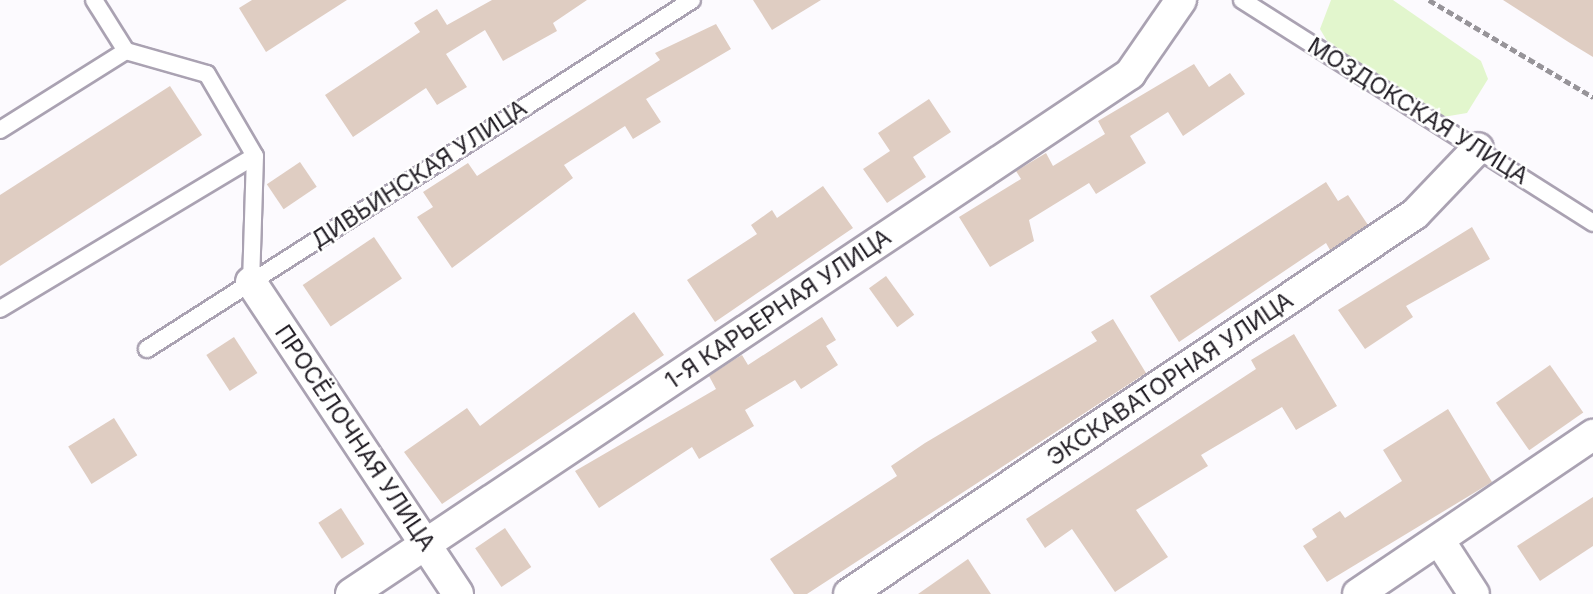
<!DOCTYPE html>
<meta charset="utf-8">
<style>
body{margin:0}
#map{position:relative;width:1593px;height:594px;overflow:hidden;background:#fcfafe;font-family:Inter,sans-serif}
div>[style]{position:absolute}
.green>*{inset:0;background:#e2f6cd}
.building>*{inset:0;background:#dfcdc2;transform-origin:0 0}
.path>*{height:4.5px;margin-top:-2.25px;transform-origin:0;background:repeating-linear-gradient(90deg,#979499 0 7px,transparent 0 10.5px)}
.roads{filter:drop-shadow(2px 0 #aaa2b2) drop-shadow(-2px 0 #aaa2b2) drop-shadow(0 2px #aaa2b2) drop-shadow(0 -2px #aaa2b2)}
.lane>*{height:16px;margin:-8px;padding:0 8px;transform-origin:8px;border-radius:8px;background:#fff}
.street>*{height:30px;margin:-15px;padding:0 15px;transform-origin:15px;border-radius:15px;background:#fff}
span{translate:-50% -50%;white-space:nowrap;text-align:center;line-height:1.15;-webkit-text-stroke:5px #fff;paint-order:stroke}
.street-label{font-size:23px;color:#242027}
</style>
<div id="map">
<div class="green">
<div style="clip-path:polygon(1331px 0,1393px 0,1481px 61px,1488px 79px,1467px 113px,1437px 118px,1333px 51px,1320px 29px)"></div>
</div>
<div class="building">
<div style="clip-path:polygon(252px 0,347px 0,266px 52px,239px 8px)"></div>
<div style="clip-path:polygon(492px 0,587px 0,553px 23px,557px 31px,503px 61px,485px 30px,446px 54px,467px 87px,437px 105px,426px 88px,353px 137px,325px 95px,420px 32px,414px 23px,437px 9px,447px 25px)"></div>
<div style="clip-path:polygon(753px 0,821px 0,772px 30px)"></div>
<div style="clip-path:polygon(1503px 0,1593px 0,1593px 57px,1570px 43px)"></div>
<div style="clip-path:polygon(716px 24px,731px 49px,646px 99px,661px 122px,633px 139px,625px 126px,564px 165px,573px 178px,452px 268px,417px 217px,433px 207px,423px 192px,468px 163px,477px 176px,660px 60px,655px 53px)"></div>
<div style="clip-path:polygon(1194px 64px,1209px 87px,1230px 73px,1245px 94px,1183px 136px,1168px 112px,1130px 136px,1146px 163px,1096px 194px,1089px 183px,1029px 220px,1034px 241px,990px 267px,959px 217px,1021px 179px,1016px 171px,1046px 153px,1053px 166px,1105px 134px,1098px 121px)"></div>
<div style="clip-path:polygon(170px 86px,202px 135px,0 266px,0 195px)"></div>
<div style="clip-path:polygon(929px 99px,951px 132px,913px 157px,926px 177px,887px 203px,863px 169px,890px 151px,878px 133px)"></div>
<div style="left:300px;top:162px;width:30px;height:40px;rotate:56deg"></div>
<div style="clip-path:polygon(1326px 182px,1338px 201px,1348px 195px,1368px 225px,1330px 250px,1326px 243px,1179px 342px,1150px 296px)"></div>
<div style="clip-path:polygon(823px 186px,853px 228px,715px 322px,687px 280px,757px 234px,751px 225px,772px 210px,777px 218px)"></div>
<div style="clip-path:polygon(1472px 227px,1490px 259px,1406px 306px,1413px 317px,1365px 349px,1338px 310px)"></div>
<div style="left:374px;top:237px;width:50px;height:86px;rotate:56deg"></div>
<div style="left:886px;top:276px;width:48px;height:21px;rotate:54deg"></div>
<div style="clip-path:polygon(634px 312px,664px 355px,442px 504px,404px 452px,467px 408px,480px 426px)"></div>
<div style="clip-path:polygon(822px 317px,836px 340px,826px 346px,838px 365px,801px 389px,795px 380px,745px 410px,754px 426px,699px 459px,692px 447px,599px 508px,575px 471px,716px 389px,709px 376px,735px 359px,742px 355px,748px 365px)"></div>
<div style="clip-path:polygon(1113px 319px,1146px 373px,807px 594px,794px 594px,770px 559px,897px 476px,891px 466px,925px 443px,1097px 341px,1091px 332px)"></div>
<div style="clip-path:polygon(1294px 334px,1337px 406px,1296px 430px,1282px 407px,1201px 455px,1208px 466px,1136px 510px,1168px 557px,1115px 592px,1072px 529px,1045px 548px,1026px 519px,1256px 369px,1251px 360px)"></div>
<div style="left:234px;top:337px;width:43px;height:33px;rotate:57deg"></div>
<div style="left:1550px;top:365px;width:58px;height:66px;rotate:55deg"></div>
<div style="clip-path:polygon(1448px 409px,1492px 482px,1327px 582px,1303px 546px,1317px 537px,1312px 529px,1340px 511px,1345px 518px,1402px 481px,1383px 450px)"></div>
<div style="left:114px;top:418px;width:44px;height:54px;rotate:58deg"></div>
<div style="clip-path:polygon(1593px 497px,1593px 546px,1540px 581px,1517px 546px)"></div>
<div style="left:341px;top:508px;width:43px;height:27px;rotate:57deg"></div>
<div style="left:505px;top:528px;width:47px;height:36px;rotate:56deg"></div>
<div style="clip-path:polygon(968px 559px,991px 594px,918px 594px)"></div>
</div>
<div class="path">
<div style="left:1429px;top:0;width:191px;rotate:30.6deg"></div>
</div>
<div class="roads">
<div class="lane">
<div style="left:1242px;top:0;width:416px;rotate:32.4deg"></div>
<div style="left:126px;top:51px;width:84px;rotate:15.9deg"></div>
<div style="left:207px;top:74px;width:95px;rotate:59.7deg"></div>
<div style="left:255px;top:156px;width:126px;rotate:91.8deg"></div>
<div style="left:0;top:130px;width:149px;rotate:-32.1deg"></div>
<div style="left:126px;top:51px;width:60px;rotate:-122.1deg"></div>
<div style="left:0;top:309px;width:297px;rotate:-31deg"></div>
<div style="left:147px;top:349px;width:647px;rotate:-32.63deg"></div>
</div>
<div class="street">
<div style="left:251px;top:282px;width:374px;rotate:56.4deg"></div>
<div style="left:1439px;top:540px;width:64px;rotate:57.1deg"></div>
<div style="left:351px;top:594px;width:937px;rotate:-33.72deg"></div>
<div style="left:1130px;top:74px;width:90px;rotate:-55.4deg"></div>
<div style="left:849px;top:594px;width:682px;rotate:-33.88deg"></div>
<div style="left:1415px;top:214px;width:91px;rotate:-46.3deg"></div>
<div style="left:1358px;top:594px;width:284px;rotate:-34.1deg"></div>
</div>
</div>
<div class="street-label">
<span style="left:1418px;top:111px;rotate:32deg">МОЗДОКСКАЯ УЛИЦА</span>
<span style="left:419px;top:174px;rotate:-33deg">ДИВЬИНСКАЯ УЛИЦА</span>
<span style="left:778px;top:309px;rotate:-34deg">1-Я КАРЬЕРНАЯ УЛИЦА</span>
<span style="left:1170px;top:379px;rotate:-34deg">ЭКСКАВАТОРНАЯ УЛИЦА</span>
<span style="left:355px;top:438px;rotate:56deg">ПРОСЁЛОЧНАЯ УЛИЦА</span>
</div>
</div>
